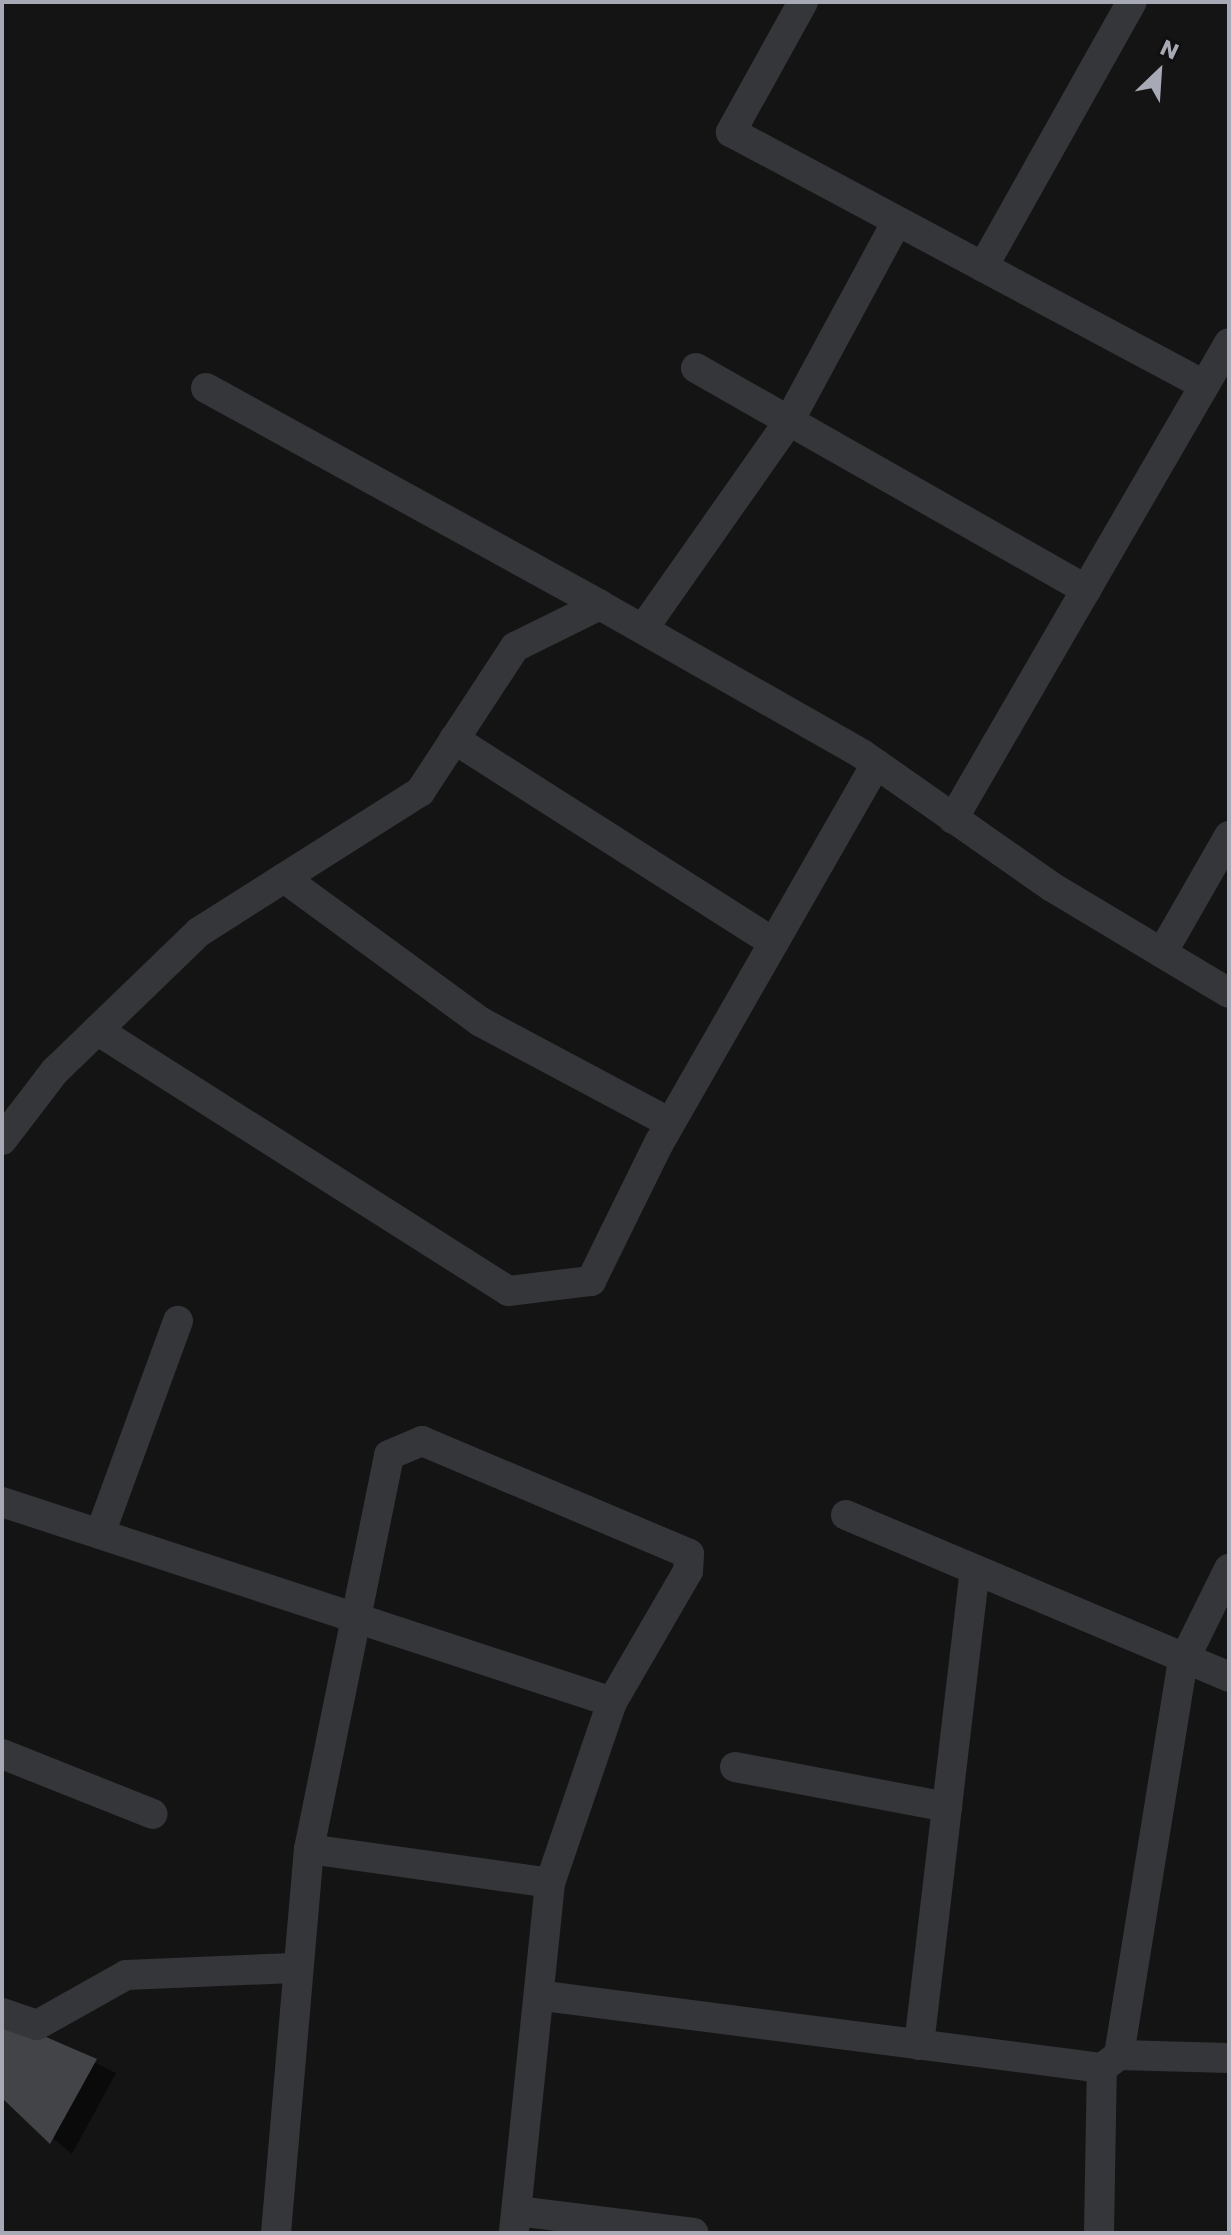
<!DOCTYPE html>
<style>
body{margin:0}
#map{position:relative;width:1231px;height:2235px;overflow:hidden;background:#141415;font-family:Poppins,sans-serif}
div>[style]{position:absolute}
.shadow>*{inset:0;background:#0007}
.building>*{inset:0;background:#434448}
.minor>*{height:30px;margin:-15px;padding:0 15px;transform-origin:15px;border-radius:15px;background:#353639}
span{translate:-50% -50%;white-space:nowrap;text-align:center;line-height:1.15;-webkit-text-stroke:6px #0f0f10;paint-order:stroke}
.frame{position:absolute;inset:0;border:4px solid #a7aab4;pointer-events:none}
.north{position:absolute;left:1119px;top:32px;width:80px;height:80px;-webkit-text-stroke:6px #0f0f10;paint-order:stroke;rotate:25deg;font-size:22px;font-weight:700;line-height:32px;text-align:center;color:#a7aab4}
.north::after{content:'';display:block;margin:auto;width:28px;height:36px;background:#a7aab4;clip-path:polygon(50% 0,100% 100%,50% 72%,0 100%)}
</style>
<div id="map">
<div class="shadow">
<div style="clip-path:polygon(31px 2031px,116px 2073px,72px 2154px,2px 2096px)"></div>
</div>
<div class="building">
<div style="clip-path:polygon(2px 2018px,97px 2059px,50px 2144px,2px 2098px)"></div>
</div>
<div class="minor">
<div style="left:803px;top:2px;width:149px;rotate:119deg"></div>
<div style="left:731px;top:132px;width:536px;rotate:28.14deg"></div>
<div style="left:983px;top:267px;width:304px;rotate:-60.7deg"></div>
<div style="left:696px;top:368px;width:449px;rotate:29.6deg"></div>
<div style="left:206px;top:388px;width:450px;rotate:28.8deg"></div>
<div style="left:643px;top:629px;width:254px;rotate:-54.9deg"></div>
<div style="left:789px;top:421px;width:227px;rotate:-61.6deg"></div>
<div style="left:454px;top:739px;width:379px;rotate:32.5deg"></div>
<div style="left:953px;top:819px;width:550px;rotate:-59.89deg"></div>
<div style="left:284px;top:878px;width:244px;rotate:36.2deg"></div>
<div style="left:481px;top:1022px;width:214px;rotate:28.1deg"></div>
<div style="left:1162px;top:953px;width:135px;rotate:-60.2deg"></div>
<div style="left:97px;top:1030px;width:487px;rotate:32.4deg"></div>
<div style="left:508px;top:1291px;width:84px;rotate:-6.9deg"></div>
<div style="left:591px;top:1281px;width:154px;rotate:-63.8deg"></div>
<div style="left:659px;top:1143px;width:437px;rotate:-60.2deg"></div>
<div style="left:2px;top:1140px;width:87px;rotate:-52.5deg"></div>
<div style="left:55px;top:1071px;width:200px;rotate:-44deg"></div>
<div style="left:199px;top:932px;width:262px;rotate:-32.4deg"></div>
<div style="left:420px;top:792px;width:173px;rotate:-56.8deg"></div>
<div style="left:515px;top:647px;width:95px;rotate:-26.3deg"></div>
<div style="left:600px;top:605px;width:301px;rotate:29.6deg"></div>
<div style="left:862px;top:754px;width:232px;rotate:35deg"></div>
<div style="left:1052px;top:887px;width:206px;rotate:30.9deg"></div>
<div style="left:2px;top:1502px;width:642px;rotate:18.15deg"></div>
<div style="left:846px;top:1515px;width:416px;rotate:22.9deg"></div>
<div style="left:100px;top:1534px;width:227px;rotate:-69.9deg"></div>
<div style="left:2px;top:1754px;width:162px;rotate:21.7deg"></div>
<div style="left:735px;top:1767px;width:216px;rotate:10.7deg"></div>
<div style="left:309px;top:1849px;width:402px;rotate:-78.5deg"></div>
<div style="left:389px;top:1455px;width:36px;rotate:-23deg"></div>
<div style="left:422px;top:1441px;width:290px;rotate:22.9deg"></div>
<div style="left:689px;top:1554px;width:17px;rotate:93deg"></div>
<div style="left:688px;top:1571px;width:151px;rotate:120.1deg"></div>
<div style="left:612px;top:1702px;width:191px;rotate:108.9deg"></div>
<div style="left:544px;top:1996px;width:563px;rotate:7.35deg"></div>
<div style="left:1102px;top:2068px;width:21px;rotate:-37deg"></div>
<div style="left:1119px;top:2055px;width:110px;rotate:1.6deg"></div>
<div style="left:2px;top:2013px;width:37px;rotate:19deg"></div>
<div style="left:37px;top:2025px;width:102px;rotate:-29.3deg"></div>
<div style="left:126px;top:1975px;width:168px;rotate:-2.4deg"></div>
<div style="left:919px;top:2045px;width:477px;rotate:-83.3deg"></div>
<div style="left:1119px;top:2055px;width:398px;rotate:-80.8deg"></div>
<div style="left:1183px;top:1662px;width:104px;rotate:-63.7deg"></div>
<div style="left:517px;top:2211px;width:178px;rotate:7.1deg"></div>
<div style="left:276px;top:2233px;width:385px;rotate:-85.1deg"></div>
<div style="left:309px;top:1849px;width:243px;rotate:8deg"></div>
<div style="left:550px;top:1883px;width:352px;rotate:95.9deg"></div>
<div style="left:1099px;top:2233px;width:165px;rotate:-89deg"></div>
</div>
<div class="frame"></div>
<div class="north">N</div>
</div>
